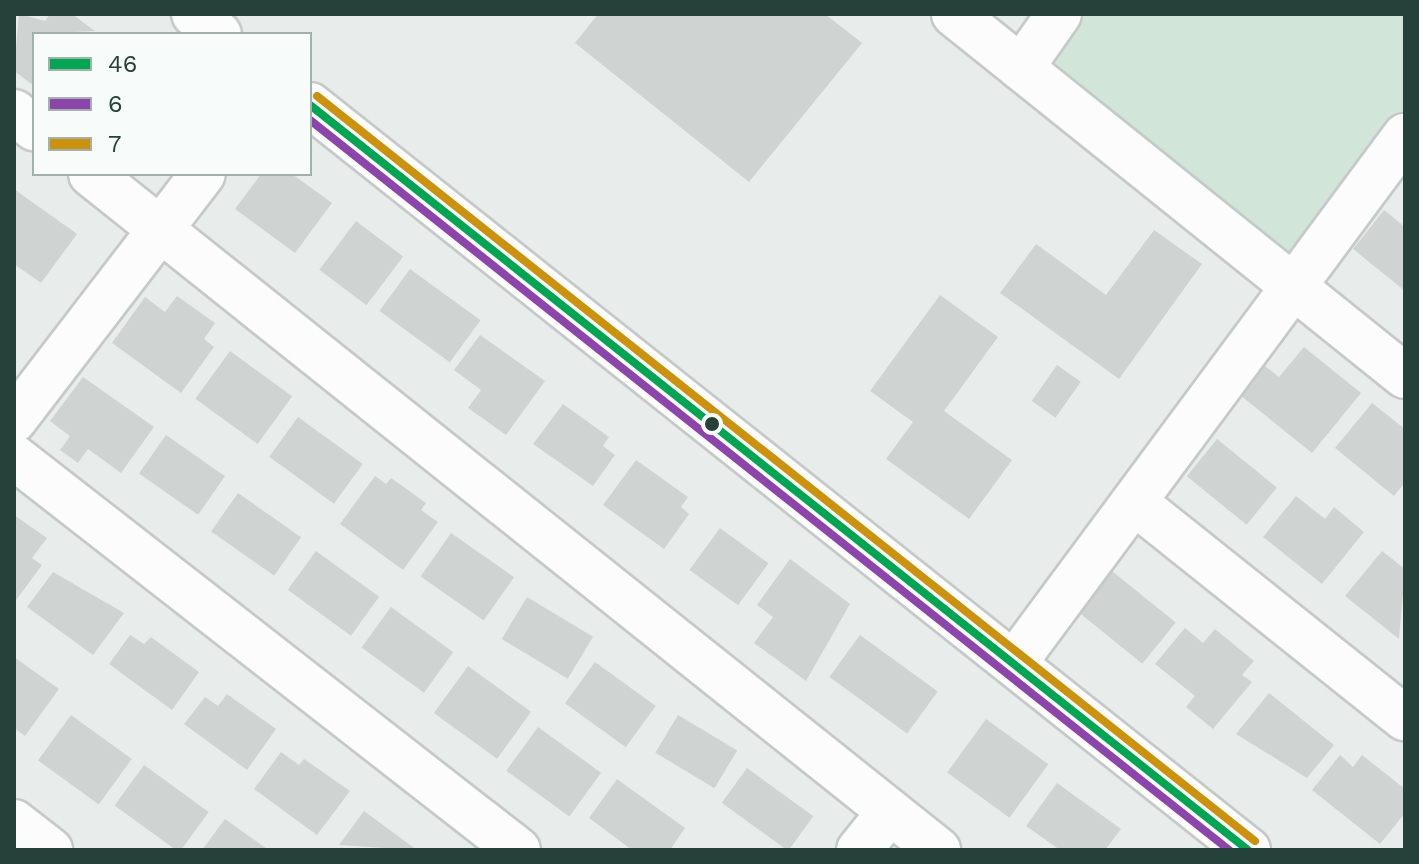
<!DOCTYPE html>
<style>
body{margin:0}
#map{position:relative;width:1419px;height:864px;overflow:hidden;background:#e8edeb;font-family:"Work Sans",sans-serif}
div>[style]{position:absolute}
.green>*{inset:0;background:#d1e6d8}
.building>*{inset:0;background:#cfd4d2;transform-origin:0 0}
.roads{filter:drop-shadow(2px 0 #c5cac8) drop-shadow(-2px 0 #c5cac8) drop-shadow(0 2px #c5cac8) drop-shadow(0 -2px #c5cac8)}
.minor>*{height:44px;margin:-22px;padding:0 22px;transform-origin:22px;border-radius:22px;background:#fcfcfc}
.tertiary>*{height:44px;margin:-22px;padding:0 22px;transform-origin:22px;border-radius:22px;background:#fcfcfc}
.bus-1>*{height:8px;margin:-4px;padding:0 4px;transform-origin:4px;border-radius:4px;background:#00a651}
.bus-2>*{height:8px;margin:-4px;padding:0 4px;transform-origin:4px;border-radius:4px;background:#8e44ad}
.bus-3>*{height:8px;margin:-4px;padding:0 4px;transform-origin:4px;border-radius:4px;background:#cd920c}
.dots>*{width:22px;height:22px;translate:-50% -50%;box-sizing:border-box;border:4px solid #f7fbf9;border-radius:50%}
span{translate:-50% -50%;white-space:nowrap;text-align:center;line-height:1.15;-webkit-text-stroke:6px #f7fbf9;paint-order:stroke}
.frame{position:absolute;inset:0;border:16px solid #24423a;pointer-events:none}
.legend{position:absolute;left:32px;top:32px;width:280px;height:144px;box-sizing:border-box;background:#f7fbf9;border:2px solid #a3b1ad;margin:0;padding:10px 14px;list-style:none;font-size:24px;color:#24423a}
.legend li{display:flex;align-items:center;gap:16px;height:40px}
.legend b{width:40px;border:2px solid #a3b1ad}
</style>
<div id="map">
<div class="green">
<div style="clip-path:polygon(1059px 14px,1405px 14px,1405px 136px,1294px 287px,1021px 68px)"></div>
</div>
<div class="building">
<div style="clip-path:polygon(19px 14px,45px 21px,50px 14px,72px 14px,95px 31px,34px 34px,34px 86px,14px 71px)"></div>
<div style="clip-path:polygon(598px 14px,825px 14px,862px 43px,749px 182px,575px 43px)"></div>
<div style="clip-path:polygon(261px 174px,292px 174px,332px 203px,295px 253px,235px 209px)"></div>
<div style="clip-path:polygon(14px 189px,77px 234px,41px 283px,14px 264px)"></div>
<div style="clip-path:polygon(1384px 210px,1405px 227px,1405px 291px,1353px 249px)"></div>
<div style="left:356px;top:221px;width:59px;height:61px;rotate:37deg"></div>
<div style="clip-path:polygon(1154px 230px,1202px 264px,1119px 379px,1000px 293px,1036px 244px,1106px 295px)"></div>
<div style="left:410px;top:269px;width:87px;height:52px;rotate:36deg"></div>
<div style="clip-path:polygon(940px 295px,998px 337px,944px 411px,1012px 460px,969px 519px,886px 459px,913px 422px,870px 391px)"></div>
<div style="clip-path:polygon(177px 296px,215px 323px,204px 339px,214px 347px,181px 393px,112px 343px,145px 297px,165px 312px)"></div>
<div style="clip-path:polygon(480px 335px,545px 381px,506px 435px,468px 408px,481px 390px,454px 370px)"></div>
<div style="clip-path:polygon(1304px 347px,1361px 393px,1312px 453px,1240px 395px,1264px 365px,1279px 377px)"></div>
<div style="left:230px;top:351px;width:77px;height:59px;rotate:36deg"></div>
<div style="left:1057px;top:365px;width:29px;height:44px;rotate:35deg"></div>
<div style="clip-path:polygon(83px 377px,154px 427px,121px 473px,88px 449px,78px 463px,60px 450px,70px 436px,50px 421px)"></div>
<div style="clip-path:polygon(1372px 403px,1405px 429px,1405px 482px,1394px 496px,1335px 448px)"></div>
<div style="clip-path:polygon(563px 404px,609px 437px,603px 446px,615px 455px,593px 486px,533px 444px)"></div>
<div style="left:298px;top:417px;width:80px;height:49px;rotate:36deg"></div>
<div style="left:166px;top:435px;width:72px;height:47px;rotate:35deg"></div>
<div style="left:1217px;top:439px;width:77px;height:48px;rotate:39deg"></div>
<div style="clip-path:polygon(636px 460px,688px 497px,681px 507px,689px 514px,664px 549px,603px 505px)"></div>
<div style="clip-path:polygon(375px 476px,386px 484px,391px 478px,426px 503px,421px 510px,438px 522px,403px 570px,340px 524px)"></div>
<div style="left:238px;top:493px;width:77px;height:47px;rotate:35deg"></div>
<div style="clip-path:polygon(1296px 496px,1325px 519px,1334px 507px,1364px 532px,1322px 584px,1263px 537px)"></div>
<div style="clip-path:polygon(14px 515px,47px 538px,32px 558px,42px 565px,14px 603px)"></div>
<div style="left:720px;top:528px;width:60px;height:52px;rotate:36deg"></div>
<div style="left:451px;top:533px;width:77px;height:53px;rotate:35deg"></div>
<div style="left:316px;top:551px;width:78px;height:48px;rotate:36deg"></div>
<div style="clip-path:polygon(1382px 551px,1405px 569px,1399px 639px,1345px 596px)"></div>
<div style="clip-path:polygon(790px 559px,850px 604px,806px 681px,754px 643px,773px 617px,757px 605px)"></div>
<div style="left:1112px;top:571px;width:82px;height:53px;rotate:39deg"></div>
<div style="clip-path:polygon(53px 572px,124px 613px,93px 655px,27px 607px)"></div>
<div style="left:527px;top:597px;width:77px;height:49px;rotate:31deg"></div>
<div style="left:391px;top:607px;width:77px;height:50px;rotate:36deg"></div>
<div style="clip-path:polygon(1185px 628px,1203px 643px,1215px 629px,1254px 661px,1242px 675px,1252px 682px,1213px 729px,1186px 707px,1195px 696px,1155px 664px)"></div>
<div style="clip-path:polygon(130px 635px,144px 644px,151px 637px,199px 672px,172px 710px,109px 664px)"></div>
<div style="left:860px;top:635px;width:96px;height:52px;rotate:36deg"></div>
<div style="clip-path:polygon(14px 657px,59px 689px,25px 736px,14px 728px)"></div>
<div style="left:595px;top:662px;width:75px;height:51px;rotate:36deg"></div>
<div style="left:468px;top:666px;width:78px;height:58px;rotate:36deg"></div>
<div style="clip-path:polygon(1269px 693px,1334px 745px,1307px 778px,1236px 734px)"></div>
<div style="clip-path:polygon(227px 694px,276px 729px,247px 770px,184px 724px,205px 697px,218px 706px)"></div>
<div style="left:71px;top:715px;width:75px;height:56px;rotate:36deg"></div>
<div style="left:678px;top:715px;width:69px;height:44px;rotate:31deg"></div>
<div style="left:986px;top:719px;width:77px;height:66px;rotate:36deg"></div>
<div style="left:538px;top:727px;width:78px;height:54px;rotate:36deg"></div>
<div style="clip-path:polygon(281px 752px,299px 765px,304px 759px,350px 791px,317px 835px,254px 789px)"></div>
<div style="clip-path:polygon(1340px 755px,1353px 767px,1362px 755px,1405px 789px,1405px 813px,1380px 844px,1312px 790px)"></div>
<div style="left:144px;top:765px;width:80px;height:50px;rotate:36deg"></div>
<div style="left:747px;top:768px;width:82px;height:43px;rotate:36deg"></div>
<div style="clip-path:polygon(617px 779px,685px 828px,670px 850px,632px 850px,589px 818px)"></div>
<div style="clip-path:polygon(1057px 783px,1121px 829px,1105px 850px,1060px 850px,1026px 826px)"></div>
<div style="clip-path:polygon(364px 811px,417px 850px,339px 845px)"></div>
<div style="clip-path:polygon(225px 819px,263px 846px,268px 850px,202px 850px)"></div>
</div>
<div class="roads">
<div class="minor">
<div style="left:954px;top:14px;width:578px;rotate:38.75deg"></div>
<div style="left:1021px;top:68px;width:66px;rotate:-54.9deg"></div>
<div style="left:14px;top:112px;width:26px;rotate:39deg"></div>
<div style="left:91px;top:174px;width:1084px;rotate:38.59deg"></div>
<div style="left:14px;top:420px;width:310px;rotate:-52.5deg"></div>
<div style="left:14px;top:457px;width:639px;rotate:37.95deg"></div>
<div style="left:1134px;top:502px;width:347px;rotate:38.6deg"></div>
<div style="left:14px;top:822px;width:46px;rotate:37.9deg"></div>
<div style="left:859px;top:850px;width:48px;rotate:-51deg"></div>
</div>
<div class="tertiary">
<div style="left:194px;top:14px;width:32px;rotate:39deg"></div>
<div style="left:310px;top:105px;width:1198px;rotate:38.46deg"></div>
<div style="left:1015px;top:662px;width:655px;rotate:-53.45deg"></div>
</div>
</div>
<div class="bus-1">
<div style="left:310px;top:105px;width:1198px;rotate:38.46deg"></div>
</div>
<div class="bus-2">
<div style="left:310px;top:120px;width:1174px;rotate:38.46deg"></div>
</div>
<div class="bus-3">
<div style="left:317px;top:96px;width:1198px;rotate:38.46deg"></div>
</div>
<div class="dots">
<div style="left:712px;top:424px;background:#24423a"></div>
</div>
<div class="frame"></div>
<ul class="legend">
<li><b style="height:10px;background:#00a651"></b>46</li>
<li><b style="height:10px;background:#8e44ad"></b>6</li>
<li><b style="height:10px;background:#cd920c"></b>7</li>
</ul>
</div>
